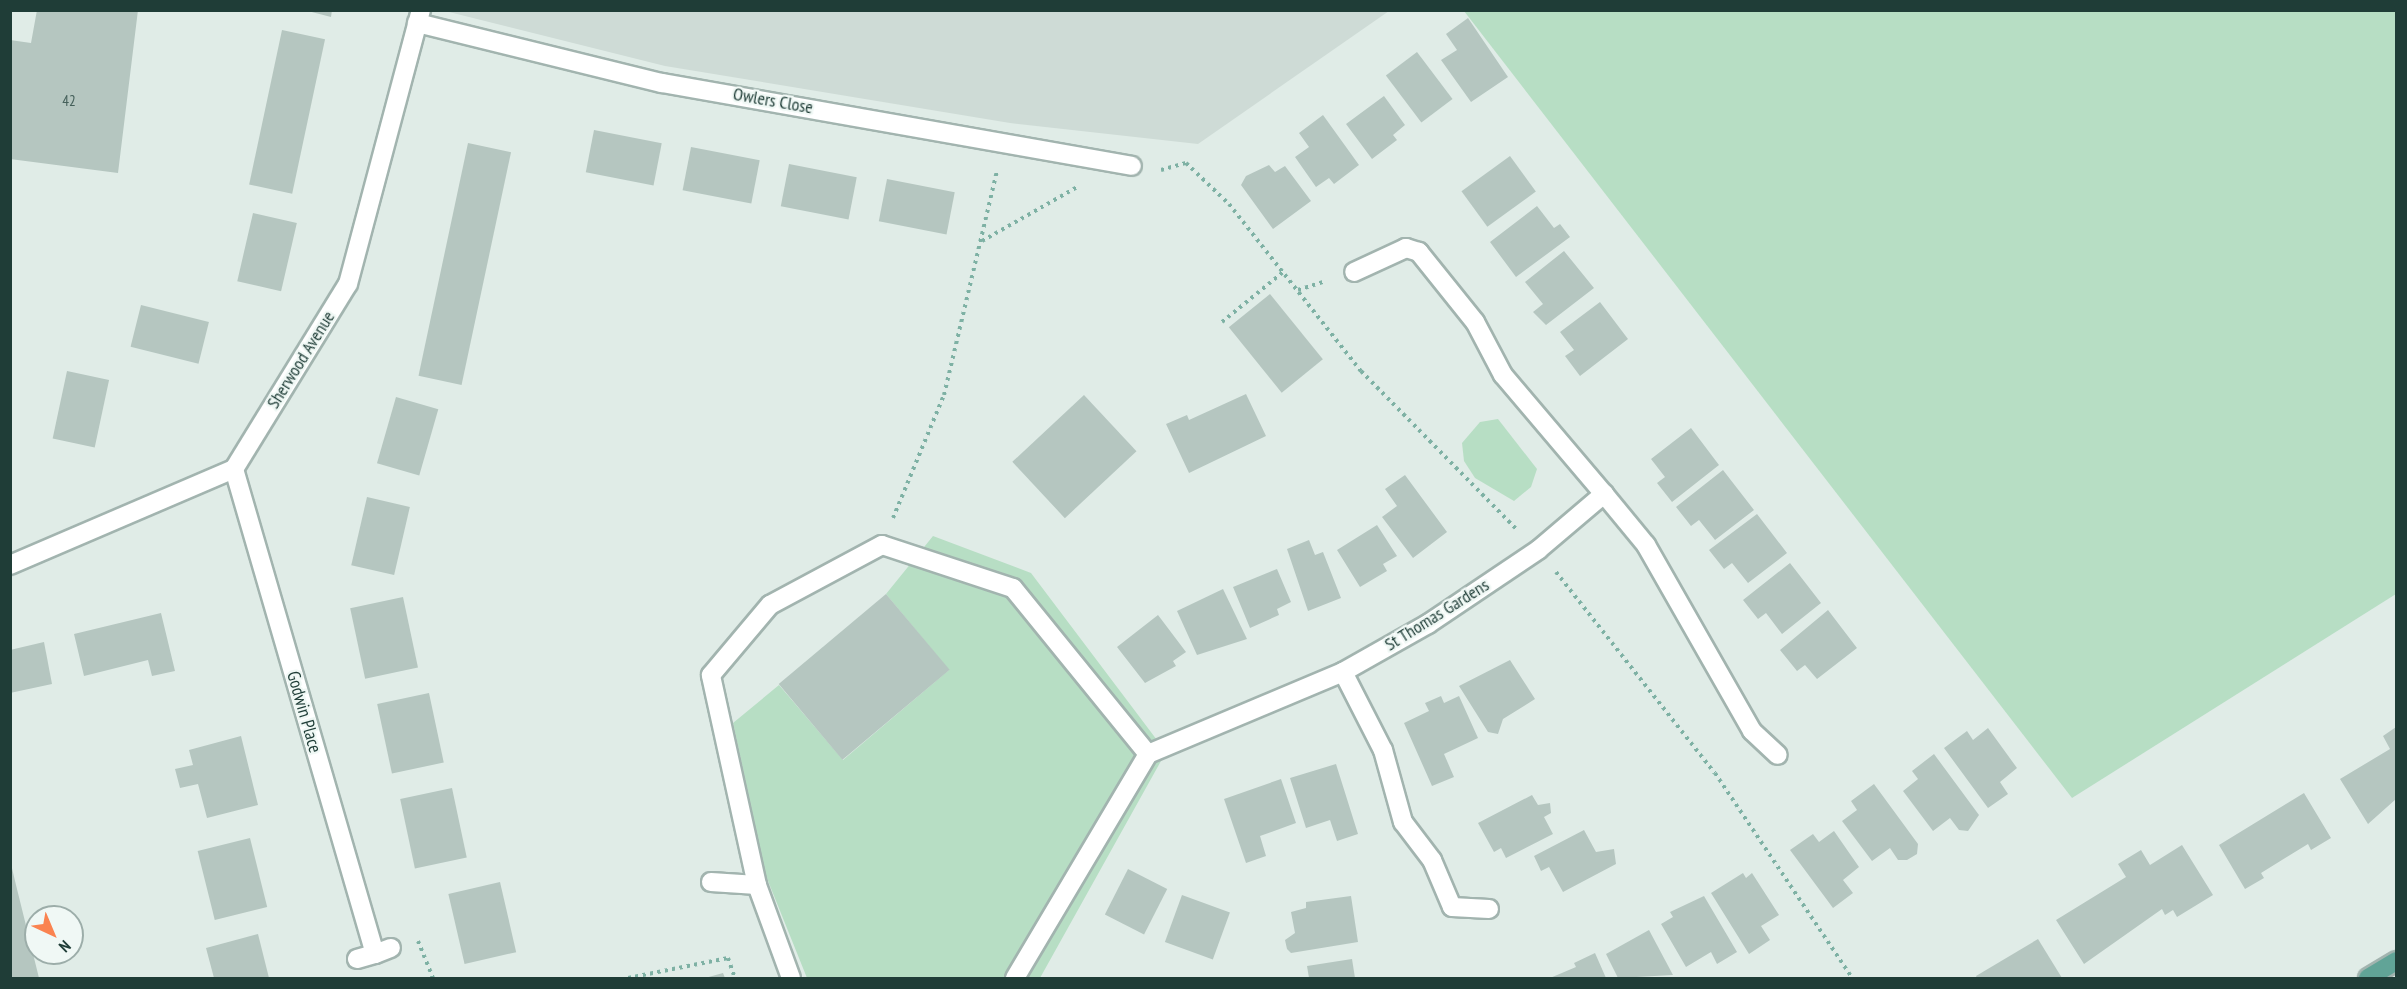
<!DOCTYPE html>
<style>
body{margin:0}
#map{position:relative;width:2407px;height:989px;overflow:hidden;background:#e0ece7;font-family:"PT Sans Narrow",sans-serif}
div>[style]{position:absolute}
.built>*{inset:0;background:#cedbd6}
.green>*{inset:0;background:#b7dec4}
.building>*{inset:0;background:#b5c6c0;transform-origin:0 0}
.path>*{height:4px;margin-top:-2px;transform-origin:0;background:repeating-linear-gradient(90deg,#7eb1a4 0 3px,transparent 0 7.5px)}
.roads{filter:drop-shadow(2px 0 #a2b4af) drop-shadow(-2px 0 #a2b4af) drop-shadow(0 2px #a2b4af) drop-shadow(0 -2px #a2b4af)}
.service>*{height:18px;margin:-9px;padding:0 9px;transform-origin:9px;border-radius:9px;background:#fff}
.minor>*{height:18px;margin:-9px;padding:0 9px;transform-origin:9px;border-radius:9px;background:#fff}
.primary>*{height:18px;margin:-9px;padding:0 9px;transform-origin:9px;border-radius:9px;background:#61a497}
span{translate:-50% -50%;white-space:nowrap;text-align:center;line-height:1.15;-webkit-text-stroke:4.5px #f0f8f5;paint-order:stroke}
.number-label{font-size:15px;color:#445f59}
.number-label span{-webkit-text-stroke-width:0}
.street-label{font-size:18px;color:#1f3d37}
.frame{position:absolute;inset:0;border:12px solid #1f3d37;pointer-events:none}
.north{position:absolute;left:24px;top:905px;width:60px;height:60px;box-sizing:border-box;background:#f0f8f5;border:2px solid #9cada9;border-radius:50%;rotate:136deg;font-size:16px;font-weight:700;line-height:24px;text-align:center;color:#1f3d37}
.north::after{content:'';display:block;margin:auto;width:21px;height:27px;background:#fa8350;clip-path:polygon(50% 0,100% 100%,50% 72%,0 100%)}
</style>
<div id="map">
<div class="built">
<div style="clip-path:polygon(1389px 11px,1198px 144px,1010px 123px,665px 66px,449px 12px)"></div>
</div>
<div class="green">
<div style="clip-path:polygon(1464px 11px,2396px 11px,2396px 594px,2072px 798px)"></div>
<div style="clip-path:polygon(1498px 419px,1537px 469px,1531px 487px,1514px 501px,1475px 478px,1464px 461px,1462px 443px,1480px 422px)"></div>
<div style="clip-path:polygon(933px 536px,1031px 573px,1166px 752px,1040px 978px,807px 978px,766px 876px,733px 723px,779px 685px,843px 760px,949px 670px,886px 594px)"></div>
</div>
<div class="building">
<div style="clip-path:polygon(37px 10px,138px 10px,118px 173px,10px 159px,10px 40px,31px 43px)"></div>
<div style="clip-path:polygon(304px 10px,332px 10px,331px 17px)"></div>
<div style="clip-path:polygon(1468px 18px,1508px 77px,1471px 102px,1441px 60px,1457px 50px,1446px 34px)"></div>
<div style="left:282px;top:30px;width:44px;height:158px;rotate:12deg"></div>
<div style="left:1417px;top:52px;width:59px;height:39px;rotate:53deg"></div>
<div style="clip-path:polygon(1384px 96px,1405px 125px,1393px 135px,1397px 140px,1372px 159px,1346px 124px)"></div>
<div style="clip-path:polygon(1323px 115px,1359px 165px,1334px 184px,1329px 178px,1316px 187px,1295px 157px,1309px 147px,1299px 133px)"></div>
<div style="left:594px;top:130px;width:69px;height:43px;rotate:11deg"></div>
<div style="left:468px;top:143px;width:44px;height:238px;rotate:12deg"></div>
<div style="left:691px;top:147px;width:70px;height:44px;rotate:11deg"></div>
<div style="left:1510px;top:156px;width:44px;height:60px;rotate:54deg"></div>
<div style="left:789px;top:164px;width:69px;height:43px;rotate:11deg"></div>
<div style="clip-path:polygon(1269px 165px,1275px 172px,1285px 166px,1311px 201px,1273px 229px,1241px 185px,1246px 176px)"></div>
<div style="left:887px;top:179px;width:69px;height:43px;rotate:11deg"></div>
<div style="clip-path:polygon(1537px 206px,1554px 228px,1560px 224px,1570px 237px,1516px 277px,1490px 242px)"></div>
<div style="left:253px;top:213px;width:45px;height:70px;rotate:13deg"></div>
<div style="clip-path:polygon(1564px 251px,1594px 288px,1546px 325px,1533px 312px,1543px 304px,1525px 282px)"></div>
<div style="left:1270px;top:294px;width:84px;height:53px;rotate:51deg"></div>
<div style="clip-path:polygon(1600px 302px,1628px 339px,1580px 376px,1565px 356px,1574px 350px,1560px 332px)"></div>
<div style="left:141px;top:305px;width:70px;height:43px;rotate:14deg"></div>
<div style="left:67px;top:371px;width:43px;height:69px;rotate:12deg"></div>
<div style="clip-path:polygon(1246px 394px,1266px 436px,1189px 473px,1166px 424px,1187px 415px,1189px 420px)"></div>
<div style="left:1084px;top:395px;width:77px;height:98px;rotate:47deg"></div>
<div style="left:396px;top:397px;width:44px;height:69px;rotate:16deg"></div>
<div style="clip-path:polygon(1691px 428px,1719px 465px,1672px 502px,1657px 483px,1665px 477px,1651px 459px)"></div>
<div style="clip-path:polygon(1723px 470px,1754px 510px,1715px 540px,1699px 520px,1691px 526px,1676px 507px)"></div>
<div style="clip-path:polygon(1405px 475px,1447px 532px,1413px 558px,1382px 517px,1397px 506px,1385px 489px)"></div>
<div style="left:367px;top:497px;width:44px;height:70px;rotate:13deg"></div>
<div style="clip-path:polygon(1757px 514px,1787px 553px,1748px 583px,1732px 563px,1724px 569px,1709px 550px)"></div>
<div style="clip-path:polygon(1377px 525px,1397px 556px,1383px 564px,1387px 571px,1360px 587px,1337px 550px)"></div>
<div style="clip-path:polygon(1309px 540px,1315px 555px,1323px 552px,1341px 598px,1308px 611px,1287px 549px)"></div>
<div style="clip-path:polygon(1790px 563px,1821px 603px,1782px 634px,1766px 613px,1758px 619px,1743px 600px)"></div>
<div style="clip-path:polygon(1277px 569px,1291px 602px,1277px 609px,1279px 615px,1250px 628px,1233px 587px)"></div>
<div style="clip-path:polygon(1223px 589px,1247px 639px,1197px 655px,1177px 611px)"></div>
<div style="left:886px;top:594px;width:99px;height:140px;rotate:50deg"></div>
<div style="left:403px;top:597px;width:72px;height:54px;rotate:78deg"></div>
<div style="clip-path:polygon(1828px 610px,1857px 648px,1817px 679px,1805px 665px,1797px 671px,1780px 650px)"></div>
<div style="clip-path:polygon(161px 613px,175px 671px,152px 676px,148px 660px,84px 676px,74px 634px)"></div>
<div style="clip-path:polygon(1158px 615px,1186px 652px,1173px 661px,1176px 666px,1145px 683px,1117px 647px)"></div>
<div style="clip-path:polygon(44px 642px,52px 684px,10px 693px,10px 650px)"></div>
<div style="clip-path:polygon(1510px 660px,1535px 699px,1503px 719px,1498px 734px,1488px 732px,1459px 686px)"></div>
<div style="left:429px;top:693px;width:71px;height:53px;rotate:78deg"></div>
<div style="clip-path:polygon(1441px 696px,1444px 703px,1459px 696px,1478px 738px,1444px 754px,1454px 777px,1432px 786px,1404px 723px,1429px 711px,1425px 703px)"></div>
<div style="clip-path:polygon(2396px 727px,2396px 799px,2368px 824px,2340px 779px,2390px 749px,2383px 736px)"></div>
<div style="clip-path:polygon(1988px 728px,2017px 768px,2000px 782px,2008px 794px,1988px 808px,1944px 748px,1967px 731px,1973px 740px)"></div>
<div style="clip-path:polygon(241px 736px,258px 805px,207px 818px,198px 784px,180px 788px,175px 769px,193px 765px,189px 750px)"></div>
<div style="clip-path:polygon(1934px 754px,1979px 815px,1968px 831px,1959px 830px,1950px 818px,1933px 831px,1903px 791px,1918px 779px,1912px 771px)"></div>
<div style="clip-path:polygon(1336px 764px,1358px 834px,1337px 841px,1330px 820px,1306px 828px,1290px 778px)"></div>
<div style="clip-path:polygon(1281px 779px,1296px 823px,1260px 836px,1266px 856px,1246px 863px,1224px 799px)"></div>
<div style="clip-path:polygon(1874px 784px,1918px 844px,1917px 854px,1907px 860px,1898px 860px,1890px 848px,1872px 861px,1842px 821px,1857px 810px,1851px 801px)"></div>
<div style="left:452px;top:788px;width:71px;height:53px;rotate:78deg"></div>
<div style="clip-path:polygon(2304px 793px,2331px 838px,2311px 850px,2308px 844px,2261px 873px,2264px 878px,2245px 889px,2219px 845px)"></div>
<div style="clip-path:polygon(1532px 795px,1538px 805px,1550px 803px,1551px 813px,1544px 817px,1553px 834px,1506px 858px,1501px 848px,1494px 852px,1478px 823px)"></div>
<div style="clip-path:polygon(1584px 830px,1596px 852px,1614px 849px,1616px 864px,1563px 892px,1549px 867px,1541px 871px,1534px 856px)"></div>
<div style="clip-path:polygon(1834px 831px,1859px 867px,1843px 880px,1853px 893px,1833px 908px,1790px 850px,1813px 834px,1819px 842px)"></div>
<div style="left:250px;top:838px;width:71px;height:54px;rotate:76deg"></div>
<div style="clip-path:polygon(2182px 845px,2213px 895px,2177px 917px,2173px 910px,2165px 915px,2162px 909px,2084px 964px,2056px 920px,2126px 877px,2118px 864px,2141px 850px,2150px 865px)"></div>
<div style="clip-path:polygon(11px 864px,16px 885px,39px 978px,10px 978px)"></div>
<div style="left:1128px;top:869px;width:44px;height:51px;rotate:27deg"></div>
<div style="clip-path:polygon(1743px 873px,1746px 878px,1752px 873px,1779px 915px,1761px 926px,1770px 940px,1749px 954px,1711px 893px)"></div>
<div style="left:500px;top:882px;width:72px;height:53px;rotate:77deg"></div>
<div style="left:1182px;top:895px;width:51px;height:50px;rotate:20deg"></div>
<div style="clip-path:polygon(1351px 896px,1358px 942px,1291px 953px,1287px 949px,1285px 940px,1295px 933px,1291px 912px,1306px 908px,1306px 902px)"></div>
<div style="clip-path:polygon(1704px 896px,1737px 952px,1717px 964px,1711px 952px,1686px 967px,1661px 924px,1673px 917px,1670px 912px)"></div>
<div style="clip-path:polygon(1649px 930px,1673px 975px,1618px 978px,1606px 954px)"></div>
<div style="clip-path:polygon(258px 934px,269px 978px,214px 978px,206px 948px)"></div>
<div style="clip-path:polygon(2038px 939px,2062px 978px,1977px 978px,1976px 976px)"></div>
<div style="clip-path:polygon(1595px 953px,1606px 978px,1550px 978px,1576px 967px,1574px 963px)"></div>
<div style="clip-path:polygon(1352px 959px,1355px 978px,1309px 978px,1307px 966px)"></div>
<div style="clip-path:polygon(723px 973px,725px 978px,705px 978px)"></div>
</div>
<div class="path">
<div style="left:1161px;top:170px;width:26px;rotate:-16deg"></div>
<div style="left:1186px;top:163px;width:59px;rotate:43.6deg"></div>
<div style="left:1229px;top:204px;width:213px;rotate:51.7deg"></div>
<div style="left:1361px;top:371px;width:221px;rotate:45.5deg"></div>
<div style="left:982px;top:241px;width:109px;rotate:-29.6deg"></div>
<div style="left:1298px;top:290px;width:29px;rotate:-18deg"></div>
<div style="left:1222px;top:322px;width:79px;rotate:-39.3deg"></div>
<div style="left:893px;top:518px;width:133px;rotate:-67.5deg"></div>
<div style="left:944px;top:395px;width:231px;rotate:-76.7deg"></div>
<div style="left:1556px;top:572px;width:256px;rotate:51.7deg"></div>
<div style="left:1715px;top:773px;width:247px;rotate:56.2deg"></div>
<div style="left:418px;top:941px;width:40px;rotate:68deg"></div>
<div style="left:628px;top:978px;width:102px;rotate:-11.3deg"></div>
<div style="left:728px;top:958px;width:21px;rotate:71deg"></div>
</div>
<div class="roads">
<div class="service">
<div style="left:711px;top:882px;width:46px;rotate:3.7deg"></div>
<div style="left:791px;top:978px;width:99px;rotate:-110.1deg"></div>
<div style="left:757px;top:885px;width:215px;rotate:-102.4deg"></div>
<div style="left:711px;top:675px;width:92px;rotate:-49.9deg"></div>
<div style="left:770px;top:605px;width:127px;rotate:-28.2deg"></div>
<div style="left:882px;top:545px;width:138px;rotate:18.2deg"></div>
<div style="left:1013px;top:588px;width:214px;rotate:50.9deg"></div>
</div>
<div class="minor">
<div style="left:417px;top:23px;width:252px;rotate:13.8deg"></div>
<div style="left:662px;top:83px;width:477px;rotate:10deg"></div>
<div style="left:234px;top:469px;width:505px;rotate:73.79deg"></div>
<div style="left:375px;top:954px;width:17px;rotate:-21deg"></div>
<div style="left:1604px;top:494px;width:66px;rotate:50.5deg"></div>
<div style="left:1646px;top:545px;width:214px;rotate:60.3deg"></div>
<div style="left:1752px;top:731px;width:35px;rotate:43deg"></div>
<div style="left:10px;top:565px;width:244px;rotate:-23.2deg"></div>
<div style="left:234px;top:469px;width:217px;rotate:-58.4deg"></div>
<div style="left:348px;top:284px;width:284px;rotate:-75.1deg"></div>
<div style="left:1343px;top:672px;width:88px;rotate:62.9deg"></div>
<div style="left:1383px;top:750px;width:75px;rotate:74.5deg"></div>
<div style="left:1403px;top:822px;width:48px;rotate:52.7deg"></div>
<div style="left:1432px;top:860px;width:51px;rotate:66.9deg"></div>
<div style="left:1452px;top:907px;width:37px;rotate:3deg"></div>
<div style="left:357px;top:959px;width:19px;rotate:-16deg"></div>
<div style="left:1015px;top:978px;width:261px;rotate:-59.3deg"></div>
<div style="left:1148px;top:754px;width:212px;rotate:-22.8deg"></div>
<div style="left:1343px;top:672px;width:98px;rotate:-29.5deg"></div>
<div style="left:1428px;top:624px;width:133px;rotate:-33.9deg"></div>
<div style="left:1538px;top:550px;width:87px;rotate:-40.3deg"></div>
<div style="left:1604px;top:494px;width:156px;rotate:-130.3deg"></div>
<div style="left:1503px;top:375px;width:60px;rotate:-117.8deg"></div>
<div style="left:1475px;top:322px;width:90px;rotate:-128.7deg"></div>
<div style="left:1419px;top:252px;width:14px;rotate:-163deg"></div>
<div style="left:1406px;top:248px;width:57px;rotate:155.2deg"></div>
</div>
<div class="primary">
<div style="left:2368px;top:978px;width:33px;rotate:-31deg"></div>
</div>
</div>
<div class="number-label">
<span style="left:69px;top:101px">42</span>
</div>
<div class="street-label">
<span style="left:773px;top:101px;rotate:10deg">Owlers Close</span>
<span style="left:301px;top:360px;rotate:-58deg">Sherwood Avenue</span>
<span style="left:1437px;top:615px;rotate:-32deg">St Thomas Gardens</span>
<span style="left:304px;top:712px;rotate:74deg">Godwin Place</span>
</div>
<div class="frame"></div>
<div class="north">N</div>
</div>
